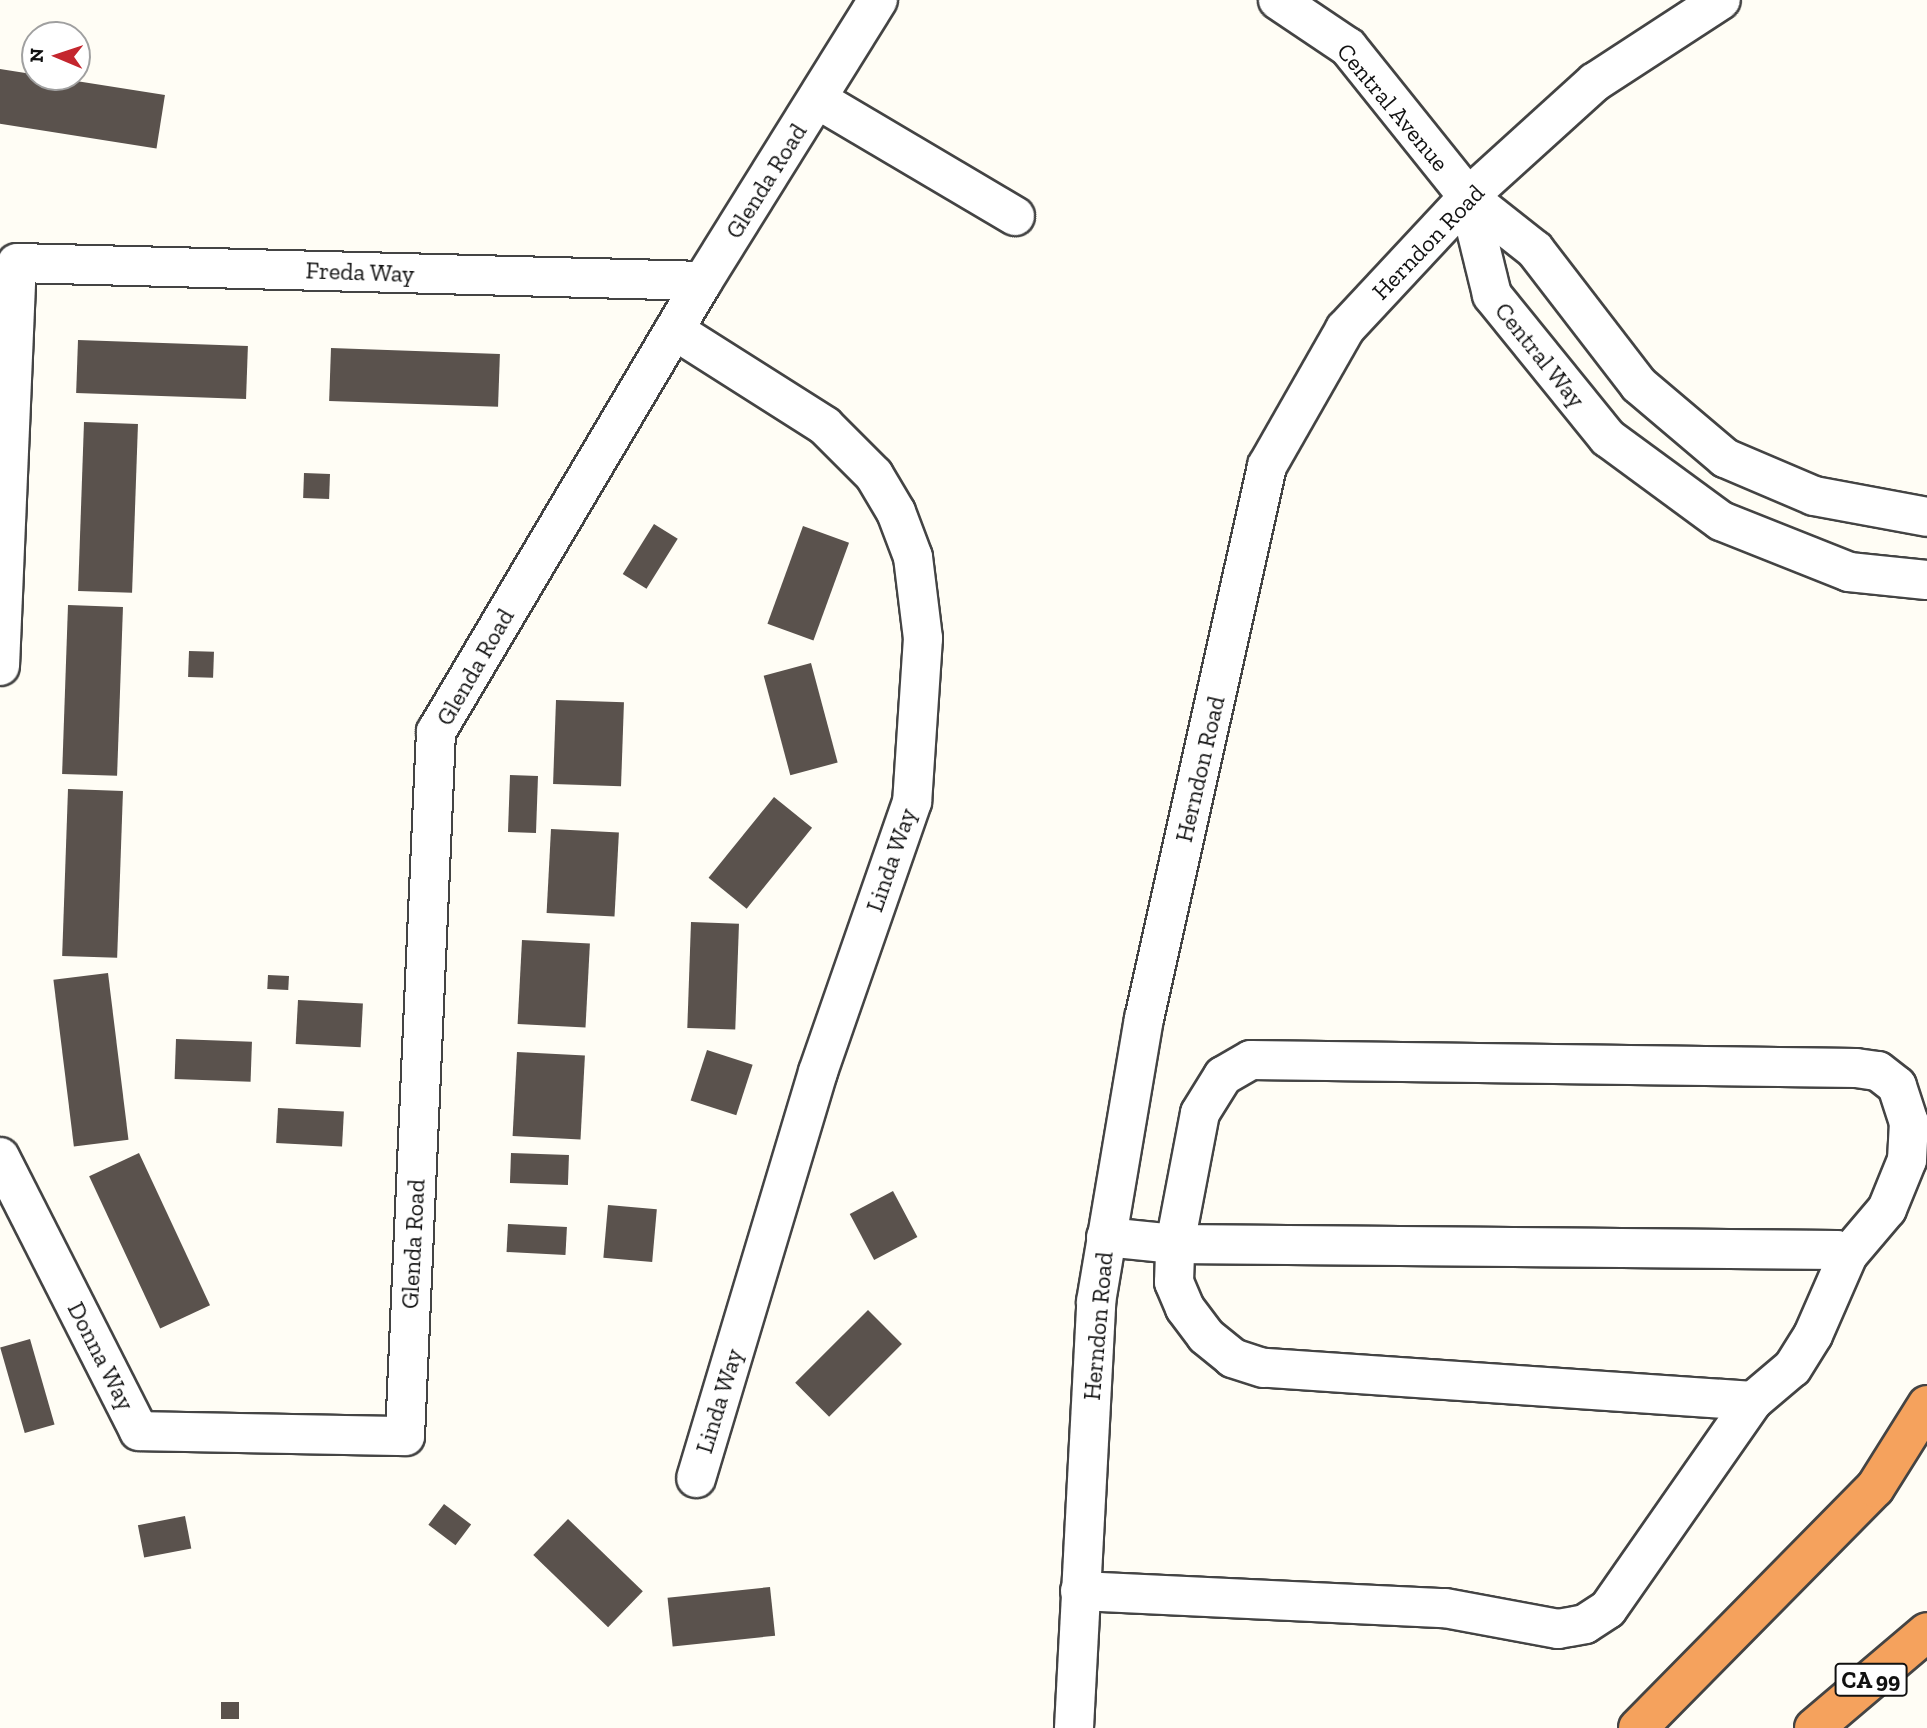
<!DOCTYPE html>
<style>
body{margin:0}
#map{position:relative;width:1927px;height:1728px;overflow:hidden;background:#fffdf5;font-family:"Zilla Slab",serif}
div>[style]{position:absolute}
.building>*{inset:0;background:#5a524d;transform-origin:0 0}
.roads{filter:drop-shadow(2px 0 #444) drop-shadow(-2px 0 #444) drop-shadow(0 2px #444) drop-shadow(0 -2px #444)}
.minor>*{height:38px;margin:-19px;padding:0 19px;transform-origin:19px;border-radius:19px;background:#fff}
.highway>*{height:38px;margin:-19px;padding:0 19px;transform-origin:19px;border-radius:19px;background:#f5a25d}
span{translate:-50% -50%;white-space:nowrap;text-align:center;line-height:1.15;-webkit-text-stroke:7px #fff;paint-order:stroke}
.shield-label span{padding:2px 5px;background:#fff;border:2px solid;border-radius:5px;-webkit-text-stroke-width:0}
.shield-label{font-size:23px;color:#111;font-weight:700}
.street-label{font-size:24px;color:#111}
.north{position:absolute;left:21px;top:21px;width:70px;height:70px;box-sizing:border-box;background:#fff;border:2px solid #a0a0a0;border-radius:50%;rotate:272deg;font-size:19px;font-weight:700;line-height:28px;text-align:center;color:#111}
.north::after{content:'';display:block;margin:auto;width:24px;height:32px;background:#c4262e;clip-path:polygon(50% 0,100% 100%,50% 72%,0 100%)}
</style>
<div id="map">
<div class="building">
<div style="left:0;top:69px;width:167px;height:54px;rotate:9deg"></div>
<div style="left:78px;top:340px;width:170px;height:53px;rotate:2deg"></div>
<div style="left:331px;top:348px;width:169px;height:53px;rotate:2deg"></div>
<div style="left:84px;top:422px;width:54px;height:169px;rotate:2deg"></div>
<div style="left:304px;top:473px;width:26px;height:25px;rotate:2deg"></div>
<div style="left:654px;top:524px;width:28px;height:59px;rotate:32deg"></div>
<div style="left:803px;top:526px;width:49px;height:104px;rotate:20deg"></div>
<div style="left:68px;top:605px;width:55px;height:169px;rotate:2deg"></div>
<div style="left:189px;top:651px;width:25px;height:26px;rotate:2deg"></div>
<div style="left:811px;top:663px;width:103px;height:49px;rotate:75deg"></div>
<div style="left:556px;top:700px;width:68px;height:84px;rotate:2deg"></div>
<div style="left:510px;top:775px;width:28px;height:57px;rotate:2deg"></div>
<div style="left:68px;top:789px;width:55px;height:167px;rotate:2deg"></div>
<div style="left:774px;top:797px;width:49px;height:104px;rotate:39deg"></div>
<div style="left:551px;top:829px;width:68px;height:84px;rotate:3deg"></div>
<div style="left:691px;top:922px;width:48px;height:106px;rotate:2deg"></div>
<div style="left:522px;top:940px;width:68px;height:84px;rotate:3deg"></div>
<div style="left:108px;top:973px;width:168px;height:55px;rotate:83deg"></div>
<div style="left:268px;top:975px;width:21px;height:14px;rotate:3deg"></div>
<div style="left:298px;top:1000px;width:65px;height:44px;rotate:3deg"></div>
<div style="left:176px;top:1039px;width:76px;height:40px;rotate:2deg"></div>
<div style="left:707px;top:1050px;width:48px;height:53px;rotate:18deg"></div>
<div style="left:517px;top:1052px;width:68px;height:84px;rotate:3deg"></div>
<div style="left:278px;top:1108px;width:66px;height:35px;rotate:3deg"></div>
<div style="left:139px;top:1153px;width:168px;height:55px;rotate:65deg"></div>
<div style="left:511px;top:1153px;width:58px;height:30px;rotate:2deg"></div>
<div style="left:893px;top:1191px;width:52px;height:49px;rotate:62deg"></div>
<div style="left:608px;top:1205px;width:49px;height:53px;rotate:5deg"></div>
<div style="left:508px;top:1224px;width:59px;height:28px;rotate:3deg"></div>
<div style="left:868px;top:1310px;width:48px;height:103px;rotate:45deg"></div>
<div style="left:30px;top:1339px;width:89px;height:31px;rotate:74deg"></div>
<div style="left:444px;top:1504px;width:34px;height:26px;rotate:37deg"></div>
<div style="left:185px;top:1516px;width:33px;height:48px;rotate:79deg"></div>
<div style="left:568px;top:1519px;width:104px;height:50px;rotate:44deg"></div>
<div style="left:770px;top:1587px;width:49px;height:103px;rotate:84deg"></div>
<div style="left:221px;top:1702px;width:18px;height:17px"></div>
</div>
<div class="roads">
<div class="minor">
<div style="left:1278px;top:0;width:84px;rotate:33.9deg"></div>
<div style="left:1348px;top:47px;width:192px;rotate:51.3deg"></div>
<div style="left:1468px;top:197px;width:85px;rotate:38.3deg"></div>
<div style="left:1535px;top:250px;width:170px;rotate:52.4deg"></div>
<div style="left:1639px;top:385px;width:113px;rotate:40.3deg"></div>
<div style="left:1725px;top:458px;width:97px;rotate:23.1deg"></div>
<div style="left:1814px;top:496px;width:115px;rotate:10.5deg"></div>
<div style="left:817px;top:99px;width:230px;rotate:30.6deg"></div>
<div style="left:1468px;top:197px;width:101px;rotate:76.2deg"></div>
<div style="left:1492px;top:295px;width:184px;rotate:51deg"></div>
<div style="left:1608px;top:438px;width:140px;rotate:36.3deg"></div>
<div style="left:1721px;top:521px;width:138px;rotate:21.7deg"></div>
<div style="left:1849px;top:572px;width:78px;rotate:5.9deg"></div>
<div style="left:674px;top:330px;width:179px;rotate:32.4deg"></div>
<div style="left:825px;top:426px;width:69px;rotate:45deg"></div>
<div style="left:874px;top:475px;width:43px;rotate:59.3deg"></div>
<div style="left:896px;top:512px;width:48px;rotate:69.3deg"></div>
<div style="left:913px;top:557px;width:82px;rotate:83deg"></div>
<div style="left:923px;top:638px;width:164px;rotate:93.8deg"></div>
<div style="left:912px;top:802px;width:286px;rotate:109.2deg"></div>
<div style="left:818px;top:1072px;width:424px;rotate:106.7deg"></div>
<div style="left:0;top:666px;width:403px;rotate:-87.6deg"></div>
<div style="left:17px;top:263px;width:686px;rotate:1.5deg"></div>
<div style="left:0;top:1157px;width:307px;rotate:63.1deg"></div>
<div style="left:139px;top:1431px;width:266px;rotate:1.1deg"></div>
<div style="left:405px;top:1436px;width:705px;rotate:-87.48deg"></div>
<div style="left:436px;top:732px;width:524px;rotate:-59.37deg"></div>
<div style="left:703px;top:281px;width:331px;rotate:-58.1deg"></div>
<div style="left:1106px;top:1237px;width:69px;rotate:5.8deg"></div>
<div style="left:1175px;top:1244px;width:662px;rotate:0.52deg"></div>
<div style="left:1837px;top:1250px;width:12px;rotate:24deg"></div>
<div style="left:1848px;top:1255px;width:87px;rotate:113.6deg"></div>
<div style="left:1813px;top:1335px;width:39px;rotate:122deg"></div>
<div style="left:1792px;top:1368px;width:51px;rotate:139.8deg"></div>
<div style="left:1753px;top:1401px;width:491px;rotate:-176.1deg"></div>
<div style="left:1263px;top:1368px;width:32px;rotate:-162deg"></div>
<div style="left:1233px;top:1358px;width:35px;rotate:-141deg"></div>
<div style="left:1206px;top:1336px;width:35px;rotate:-127deg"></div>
<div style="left:1185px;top:1308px;width:28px;rotate:-113deg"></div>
<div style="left:1174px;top:1282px;width:38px;rotate:-88deg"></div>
<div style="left:1175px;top:1244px;width:133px;rotate:-79.2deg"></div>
<div style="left:1200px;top:1113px;width:44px;rotate:-58.1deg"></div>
<div style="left:1223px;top:1076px;width:32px;rotate:-30deg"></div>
<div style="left:1251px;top:1060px;width:605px;rotate:0.76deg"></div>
<div style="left:1856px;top:1068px;width:22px;rotate:8deg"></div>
<div style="left:1878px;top:1071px;width:24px;rotate:38deg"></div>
<div style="left:1897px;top:1086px;width:38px;rotate:72deg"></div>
<div style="left:1909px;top:1122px;width:38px;rotate:93deg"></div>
<div style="left:1907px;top:1160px;width:53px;rotate:112.2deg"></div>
<div style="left:1887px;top:1209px;width:60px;rotate:130.3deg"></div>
<div style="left:1080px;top:1591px;width:365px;rotate:2.7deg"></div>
<div style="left:1445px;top:1608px;width:115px;rotate:10.5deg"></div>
<div style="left:1558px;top:1629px;width:27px;rotate:-10deg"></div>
<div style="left:1585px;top:1624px;width:27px;rotate:-33deg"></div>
<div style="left:1608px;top:1609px;width:254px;rotate:-55.1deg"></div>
<div style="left:1074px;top:1728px;width:427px;rotate:-87deg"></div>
<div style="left:1096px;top:1302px;width:287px;rotate:-80.4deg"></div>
<div style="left:1144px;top:1019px;width:567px;rotate:-77.46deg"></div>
<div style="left:1267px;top:466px;width:158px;rotate:-60.3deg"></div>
<div style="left:1345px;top:329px;width:180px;rotate:-47deg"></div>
<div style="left:1468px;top:197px;width:171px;rotate:-42.2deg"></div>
<div style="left:1595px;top:82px;width:150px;rotate:-33.1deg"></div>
</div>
<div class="highway">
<div style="left:1638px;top:1728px;width:337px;rotate:-45.4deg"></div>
<div style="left:1875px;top:1488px;width:98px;rotate:-57.9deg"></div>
<div style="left:1814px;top:1728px;width:148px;rotate:-40.3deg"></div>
</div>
</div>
<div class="shield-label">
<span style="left:1871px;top:1680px">CA 99</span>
</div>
<div class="street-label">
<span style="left:1393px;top:107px;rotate:50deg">Central Avenue</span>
<span style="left:766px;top:181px;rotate:-58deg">Glenda Road</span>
<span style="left:1428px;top:242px;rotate:-46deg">Herndon Road</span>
<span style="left:360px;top:272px;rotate:2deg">Freda Way</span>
<span style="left:1540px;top:355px;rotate:51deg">Central Way</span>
<span style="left:475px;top:667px;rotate:-60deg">Glenda Road</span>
<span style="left:1200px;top:769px;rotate:-77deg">Herndon Road</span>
<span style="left:891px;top:860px;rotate:-71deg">Linda Way</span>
<span style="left:413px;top:1244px;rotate:-87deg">Glenda Road</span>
<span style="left:1098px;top:1326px;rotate:-85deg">Herndon Road</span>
<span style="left:101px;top:1356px;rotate:63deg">Donna Way</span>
<span style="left:719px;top:1401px;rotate:-73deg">Linda Way</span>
</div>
<div class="north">N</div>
</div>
